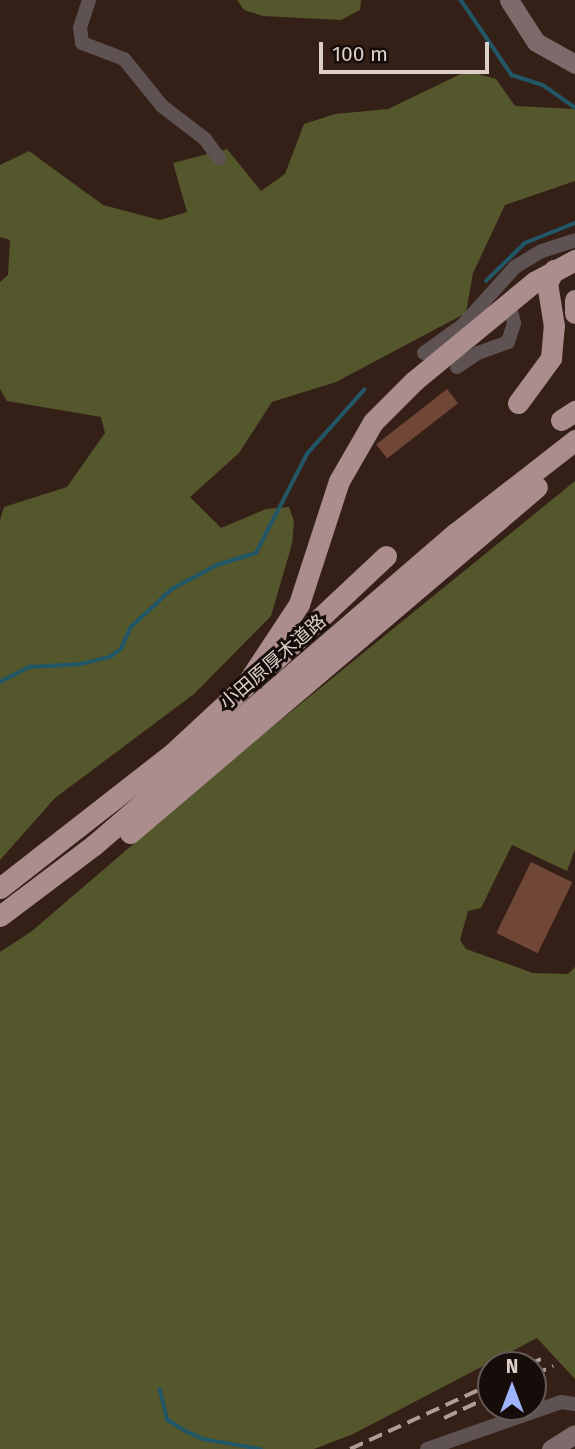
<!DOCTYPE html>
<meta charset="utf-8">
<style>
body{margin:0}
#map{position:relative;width:575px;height:1449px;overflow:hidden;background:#352017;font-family:"Fira Sans","Noto Sans JP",sans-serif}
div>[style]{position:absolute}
.forest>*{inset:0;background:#54562c}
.stream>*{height:3.5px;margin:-1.75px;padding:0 1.75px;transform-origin:1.75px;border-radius:1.75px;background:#225767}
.building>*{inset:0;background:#704737;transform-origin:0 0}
.street>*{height:14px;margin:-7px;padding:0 7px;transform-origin:7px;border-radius:7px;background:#5e5252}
.secondary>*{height:19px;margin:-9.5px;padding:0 9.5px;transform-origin:9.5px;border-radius:9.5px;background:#7d6a6a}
.highway>*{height:21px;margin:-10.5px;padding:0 10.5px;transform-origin:10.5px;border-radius:10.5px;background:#ab8d8d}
.rail>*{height:3.5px;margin-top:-1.75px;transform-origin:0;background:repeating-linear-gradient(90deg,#ae9e97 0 14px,transparent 0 21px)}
span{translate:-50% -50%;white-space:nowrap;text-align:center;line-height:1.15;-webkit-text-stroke:6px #160c09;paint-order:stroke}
.street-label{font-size:19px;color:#dccec8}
.north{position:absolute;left:477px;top:1351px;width:70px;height:70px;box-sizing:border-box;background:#160c09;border:2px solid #655a55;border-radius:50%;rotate:0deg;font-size:19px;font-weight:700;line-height:28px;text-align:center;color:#dccec8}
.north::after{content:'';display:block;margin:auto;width:24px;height:32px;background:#9fb3fd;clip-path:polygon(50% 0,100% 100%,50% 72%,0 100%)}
.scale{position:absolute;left:319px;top:42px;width:170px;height:32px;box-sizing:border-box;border:4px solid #dccec8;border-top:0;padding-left:9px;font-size:21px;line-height:24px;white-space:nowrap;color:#dccec8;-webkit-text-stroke:5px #160c09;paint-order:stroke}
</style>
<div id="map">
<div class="forest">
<div style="clip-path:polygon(237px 0,361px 0,360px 10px,341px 20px,263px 16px,244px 10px)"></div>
<div style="clip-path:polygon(467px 71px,496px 79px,515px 106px,575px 109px,575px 181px,505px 205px,473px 273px,466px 313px,336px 382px,272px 402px,239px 453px,190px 497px,221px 528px,266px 509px,289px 507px,294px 521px,292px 544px,271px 616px,194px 694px,55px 798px,0 860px,0 520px,4px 507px,67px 487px,105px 433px,101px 417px,7px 401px,0 389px,0 282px,8px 275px,10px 240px,0 237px,0 165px,29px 151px,103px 205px,160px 220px,187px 212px,173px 163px,227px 149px,261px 191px,285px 174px,304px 124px,335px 114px,388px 109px)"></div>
<div style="clip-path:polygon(575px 481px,575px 849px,567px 871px,512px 845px,481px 908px,468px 911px,460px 940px,466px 949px,533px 973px,568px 974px,575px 967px,575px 1379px,537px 1338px,353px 1434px,314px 1449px,0 1449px,0 952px,32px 931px,229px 762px)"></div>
</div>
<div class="stream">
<div style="left:461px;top:0;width:91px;rotate:55.8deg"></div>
<div style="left:512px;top:75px;width:33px;rotate:18deg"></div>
<div style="left:543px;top:85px;width:39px;rotate:35deg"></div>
<div style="left:486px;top:281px;width:54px;rotate:-44.3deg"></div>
<div style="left:525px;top:243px;width:54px;rotate:-21.8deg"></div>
<div style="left:0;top:682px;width:34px;rotate:-27deg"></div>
<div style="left:30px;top:667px;width:51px;rotate:-3.4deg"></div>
<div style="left:81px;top:664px;width:30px;rotate:-14deg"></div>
<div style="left:110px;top:657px;width:14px;rotate:-36deg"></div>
<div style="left:121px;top:649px;width:24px;rotate:-66deg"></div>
<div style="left:131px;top:627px;width:56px;rotate:-42.8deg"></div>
<div style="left:172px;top:589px;width:51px;rotate:-28.1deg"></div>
<div style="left:217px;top:565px;width:41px;rotate:-17.1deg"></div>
<div style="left:256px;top:553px;width:111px;rotate:-62.7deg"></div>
<div style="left:307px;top:454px;width:86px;rotate:-48.3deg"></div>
<div style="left:160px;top:1389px;width:32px;rotate:76deg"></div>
<div style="left:168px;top:1420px;width:19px;rotate:32deg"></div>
<div style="left:184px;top:1430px;width:21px;rotate:25deg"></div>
<div style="left:203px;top:1439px;width:59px;rotate:9.8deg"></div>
</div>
<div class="building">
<div style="left:447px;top:389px;width:18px;height:90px;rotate:52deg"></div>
<div style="left:531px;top:862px;width:46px;height:79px;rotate:26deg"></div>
</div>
<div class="street">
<div style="left:89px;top:0;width:29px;rotate:108deg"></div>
<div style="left:80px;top:28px;width:15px;rotate:82deg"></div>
<div style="left:82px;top:43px;width:45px;rotate:20.9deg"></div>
<div style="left:124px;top:59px;width:60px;rotate:51deg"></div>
<div style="left:162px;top:106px;width:54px;rotate:37.5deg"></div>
<div style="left:205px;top:139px;width:24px;rotate:54deg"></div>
<div style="left:424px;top:353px;width:48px;rotate:-35.7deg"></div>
<div style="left:463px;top:325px;width:78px;rotate:-48.1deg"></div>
<div style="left:515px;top:267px;width:31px;rotate:-31deg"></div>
<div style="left:542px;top:251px;width:35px;rotate:-18deg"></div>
<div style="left:457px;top:367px;width:25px;rotate:-34deg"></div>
<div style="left:478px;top:353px;width:32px;rotate:-20deg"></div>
<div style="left:508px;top:342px;width:20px;rotate:-72deg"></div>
<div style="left:514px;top:323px;width:12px;rotate:-104deg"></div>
<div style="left:427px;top:1449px;width:142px;rotate:-19.3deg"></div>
<div style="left:561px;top:1402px;width:14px;rotate:8deg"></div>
</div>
<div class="secondary">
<div style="left:509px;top:0;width:50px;rotate:57.3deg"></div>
<div style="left:536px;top:42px;width:45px;rotate:29.4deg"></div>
<div style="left:551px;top:1449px;width:28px;rotate:-32deg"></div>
</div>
<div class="highway">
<div style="left:575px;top:300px;width:13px;rotate:90deg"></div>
<div style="left:518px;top:403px;width:56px;rotate:-53.7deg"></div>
<div style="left:551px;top:358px;width:32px;rotate:-85deg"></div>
<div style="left:554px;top:326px;width:44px;rotate:-99.2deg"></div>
<div style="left:547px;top:283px;width:15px;rotate:-62deg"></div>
<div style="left:561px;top:420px;width:17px;rotate:-33deg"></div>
<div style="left:273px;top:662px;width:155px;rotate:-43.2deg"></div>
<div style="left:130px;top:833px;width:534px;rotate:-40.37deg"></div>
<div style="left:0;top:888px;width:221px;rotate:-38deg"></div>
<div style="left:174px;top:752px;width:97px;rotate:-42.9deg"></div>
<div style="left:245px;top:686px;width:98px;rotate:-56.6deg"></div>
<div style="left:299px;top:604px;width:129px;rotate:-72deg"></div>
<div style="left:339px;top:481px;width:68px;rotate:-60deg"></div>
<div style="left:373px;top:422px;width:58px;rotate:-45deg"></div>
<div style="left:414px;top:381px;width:156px;rotate:-39.5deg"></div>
<div style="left:534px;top:282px;width:47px;rotate:-28.2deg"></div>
<div style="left:0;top:916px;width:118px;rotate:-37.1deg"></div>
<div style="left:94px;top:845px;width:479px;rotate:-40.8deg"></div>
<div style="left:457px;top:532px;width:150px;rotate:-37.9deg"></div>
</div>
<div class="rail">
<div style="left:528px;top:1365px;width:19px;rotate:-25deg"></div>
<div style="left:533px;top:1375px;width:22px;rotate:-24deg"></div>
<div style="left:444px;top:1418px;width:52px;rotate:-25.1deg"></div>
<div style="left:350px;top:1449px;width:155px;rotate:-24.7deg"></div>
</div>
<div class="street-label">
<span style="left:273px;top:662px;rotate:-41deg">小田原厚木道路</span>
</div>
<div class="north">N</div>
<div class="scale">100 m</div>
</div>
